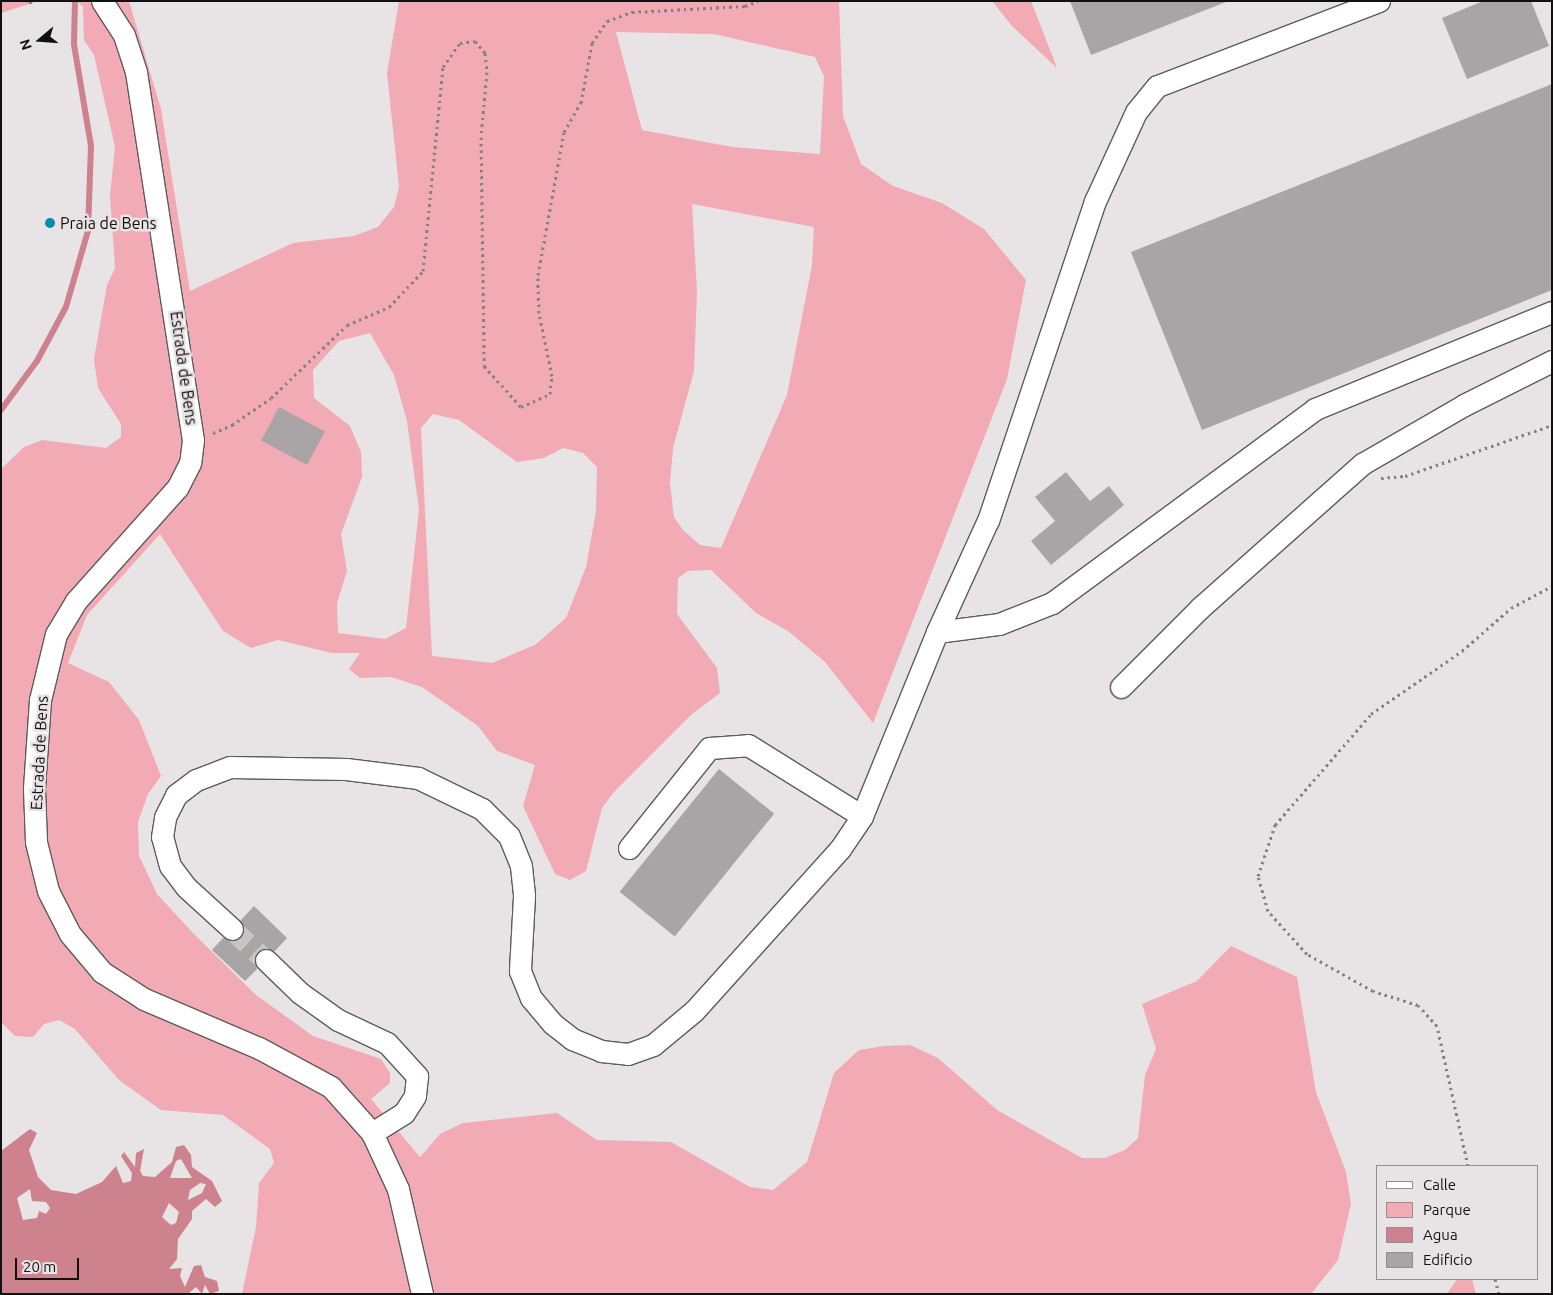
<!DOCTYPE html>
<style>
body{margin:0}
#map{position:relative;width:1553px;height:1295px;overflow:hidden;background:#e8e3e4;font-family:Ubuntu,sans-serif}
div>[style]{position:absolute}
.green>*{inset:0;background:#f2aab4}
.water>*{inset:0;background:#ce828e}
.stream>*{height:6px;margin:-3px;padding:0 3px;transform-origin:3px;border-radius:3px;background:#ce828e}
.building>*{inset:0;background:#a9a5a6;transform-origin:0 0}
.minor-tunnel>*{height:21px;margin-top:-10.5px;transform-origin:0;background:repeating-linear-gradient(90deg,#c8c4c4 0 21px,transparent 0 32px)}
.path>*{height:3px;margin-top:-1.5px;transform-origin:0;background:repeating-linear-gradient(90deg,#848181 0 2.5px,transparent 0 6.5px)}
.roads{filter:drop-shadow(1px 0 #5f5b5b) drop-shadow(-1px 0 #5f5b5b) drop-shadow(0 1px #5f5b5b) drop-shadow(0 -1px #5f5b5b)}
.minor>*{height:21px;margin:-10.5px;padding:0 10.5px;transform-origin:10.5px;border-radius:10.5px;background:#fff}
.dots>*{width:14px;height:14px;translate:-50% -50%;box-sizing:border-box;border:2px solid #e8e3e4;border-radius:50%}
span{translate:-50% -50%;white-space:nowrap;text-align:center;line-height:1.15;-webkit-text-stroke:5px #e8e3e4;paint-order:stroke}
.poi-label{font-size:16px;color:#121111}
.left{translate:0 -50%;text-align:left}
.street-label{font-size:16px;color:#121111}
.frame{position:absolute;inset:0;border:2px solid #121111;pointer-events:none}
.legend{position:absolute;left:1376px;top:1165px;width:162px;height:115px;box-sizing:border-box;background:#e8e3e4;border:1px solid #928f90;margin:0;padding:6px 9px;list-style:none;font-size:15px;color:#121111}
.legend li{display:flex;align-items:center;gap:10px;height:25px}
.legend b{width:25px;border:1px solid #928f90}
.north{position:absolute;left:15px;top:15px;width:50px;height:50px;-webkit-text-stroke:4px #e8e3e4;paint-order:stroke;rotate:252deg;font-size:14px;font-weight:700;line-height:20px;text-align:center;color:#121111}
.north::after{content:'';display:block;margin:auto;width:18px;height:22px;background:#121111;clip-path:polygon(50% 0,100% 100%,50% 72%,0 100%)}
.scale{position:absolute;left:15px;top:1258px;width:64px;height:22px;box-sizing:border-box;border:2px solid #121111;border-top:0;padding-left:6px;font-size:15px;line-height:18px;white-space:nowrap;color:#121111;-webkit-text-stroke:4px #e8e3e4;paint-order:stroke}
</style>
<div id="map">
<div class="green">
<div style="clip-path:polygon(1px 1px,38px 1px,1px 13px)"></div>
<div style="clip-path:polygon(evenodd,77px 1px,129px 1px,161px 109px,190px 291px,293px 243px,354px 236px,378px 227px,394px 207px,399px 187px,387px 73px,399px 1px,839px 1px,843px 116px,861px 164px,893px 186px,942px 203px,984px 229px,1026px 280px,1007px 379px,873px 723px,825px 662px,788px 631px,756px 613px,711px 570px,688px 571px,678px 578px,677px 614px,717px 668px,720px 693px,692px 714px,614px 792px,602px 808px,586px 871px,570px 880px,555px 874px,523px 806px,535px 765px,497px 751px,478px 726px,422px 687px,391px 677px,360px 678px,349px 669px,360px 653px,332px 653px,278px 640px,251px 648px,223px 631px,160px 534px,87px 615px,68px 663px,109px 682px,139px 720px,161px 776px,148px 794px,138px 822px,139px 856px,157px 894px,193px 933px,256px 995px,313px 1036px,381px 1059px,390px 1073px,390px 1083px,371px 1099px,420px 1157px,440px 1134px,463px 1123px,557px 1113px,597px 1140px,671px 1142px,750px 1187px,773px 1190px,807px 1162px,834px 1073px,859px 1050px,884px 1046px,910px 1045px,938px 1058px,997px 1110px,1082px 1158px,1105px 1158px,1125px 1150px,1138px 1138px,1145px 1075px,1156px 1049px,1142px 1004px,1197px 981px,1231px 946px,1297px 977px,1316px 1092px,1346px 1172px,1351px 1204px,1338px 1260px,1311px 1294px,242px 1294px,256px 1227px,259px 1183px,274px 1163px,270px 1149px,223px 1115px,161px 1110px,119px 1080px,75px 1029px,59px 1020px,44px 1024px,33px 1037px,15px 1036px,1px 1022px,1px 469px,24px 447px,42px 440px,106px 448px,121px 437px,121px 424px,98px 388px,94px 359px,107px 285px,115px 268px,110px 195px,115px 147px,94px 55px,84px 40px,83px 7px,77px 1px,616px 32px,714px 34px,815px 57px,824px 76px,820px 154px,732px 147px,642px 130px,616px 32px,77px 1px,692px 204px,814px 227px,812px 265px,787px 395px,721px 548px,700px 545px,683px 530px,674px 517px,670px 483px,673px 448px,694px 371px,697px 291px,692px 204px,77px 1px,370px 333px,394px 375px,407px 421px,419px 510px,406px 628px,385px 639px,338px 633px,337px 603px,347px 571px,341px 534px,362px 477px,361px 452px,350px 426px,314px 398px,313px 370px,339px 341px,370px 333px,77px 1px,433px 414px,459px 420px,517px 462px,544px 458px,563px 448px,583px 453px,597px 467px,596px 511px,586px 567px,566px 618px,535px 645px,492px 663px,432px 656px,421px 428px,433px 414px)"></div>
<div style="clip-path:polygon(992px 1px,1031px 1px,1057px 68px,1012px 26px)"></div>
<div style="clip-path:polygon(1457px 1279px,1472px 1279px,1476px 1294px,1447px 1294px)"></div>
</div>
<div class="water">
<div style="clip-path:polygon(evenodd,30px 1129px,37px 1133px,29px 1150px,38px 1177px,51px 1190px,76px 1194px,102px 1182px,116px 1166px,123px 1183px,131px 1181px,132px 1173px,121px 1156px,124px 1152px,135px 1167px,136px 1153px,144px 1149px,140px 1171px,143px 1176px,155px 1177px,172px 1162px,176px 1147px,184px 1145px,191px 1155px,192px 1167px,212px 1181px,222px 1201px,215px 1207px,206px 1199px,192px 1211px,192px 1219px,178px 1239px,177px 1259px,169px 1269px,182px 1268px,180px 1276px,185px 1287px,194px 1266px,201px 1265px,205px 1277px,217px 1281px,219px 1291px,210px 1294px,205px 1285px,202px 1294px,196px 1287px,188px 1294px,1px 1294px,1px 1151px,30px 1129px,181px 1159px,192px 1178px,170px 1178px,176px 1161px,181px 1159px,30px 1129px,200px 1183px,206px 1184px,202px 1193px,188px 1200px,190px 1190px,200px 1183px,30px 1129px,30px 1189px,32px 1201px,46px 1202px,50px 1208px,46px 1214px,39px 1211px,37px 1218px,23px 1220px,17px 1198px,30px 1189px,30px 1129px,169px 1203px,179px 1212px,176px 1223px,171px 1225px,162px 1217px,169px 1203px)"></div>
</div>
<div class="stream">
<div style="left:1px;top:410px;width:61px;rotate:-53.7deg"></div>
<div style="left:37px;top:361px;width:61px;rotate:-61.8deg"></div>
<div style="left:66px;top:307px;width:79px;rotate:-73.9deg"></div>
<div style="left:88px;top:231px;width:85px;rotate:-88deg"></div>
<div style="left:91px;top:146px;width:103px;rotate:-99.5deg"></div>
<div style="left:74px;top:44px;width:43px;rotate:-88.7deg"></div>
</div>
<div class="building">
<div style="clip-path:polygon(1070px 1px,1226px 1px,1226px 2px,1091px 55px)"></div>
<div style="clip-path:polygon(1483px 1px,1531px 1px,1549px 46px,1467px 79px,1442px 18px)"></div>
<div style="clip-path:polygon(1552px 84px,1552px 290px,1202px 430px,1131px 252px)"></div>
<div style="left:279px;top:407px;width:52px;height:38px;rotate:28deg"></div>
<div style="clip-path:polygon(1066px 472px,1090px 501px,1109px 486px,1124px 505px,1051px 565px,1031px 541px,1055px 521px,1035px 497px)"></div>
<div style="left:719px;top:769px;width:71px;height:158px;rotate:39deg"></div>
<div style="clip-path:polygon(254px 906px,287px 938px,275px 951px,257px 951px,254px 957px,257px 969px,245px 981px,212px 950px,223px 938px,241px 938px,241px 920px)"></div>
</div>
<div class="minor-tunnel">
<div style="left:232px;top:929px;width:46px;rotate:42.4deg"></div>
</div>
<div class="path">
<div style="left:30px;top:1px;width:3px;rotate:72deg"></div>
<div style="left:213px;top:433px;width:21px;rotate:-23deg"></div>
<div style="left:232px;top:425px;width:47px;rotate:-34.7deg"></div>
<div style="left:271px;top:398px;width:105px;rotate:-43.8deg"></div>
<div style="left:347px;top:325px;width:46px;rotate:-23.2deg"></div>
<div style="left:389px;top:307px;width:50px;rotate:-46.6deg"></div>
<div style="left:423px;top:271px;width:205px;rotate:-84.4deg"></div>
<div style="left:443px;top:67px;width:29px;rotate:-55deg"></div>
<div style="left:460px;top:43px;width:15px;rotate:-8deg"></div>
<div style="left:475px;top:41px;width:16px;rotate:50deg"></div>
<div style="left:485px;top:53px;width:19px;rotate:84deg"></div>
<div style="left:487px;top:72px;width:65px;rotate:95.3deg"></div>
<div style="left:481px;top:137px;width:229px;rotate:89.2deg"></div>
<div style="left:484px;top:366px;width:55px;rotate:47.9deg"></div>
<div style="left:521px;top:407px;width:32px;rotate:-24deg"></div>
<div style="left:550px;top:394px;width:18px;rotate:-84deg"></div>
<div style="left:552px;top:376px;width:64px;rotate:-101.7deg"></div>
<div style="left:539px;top:313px;width:38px;rotate:-92deg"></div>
<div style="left:538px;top:275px;width:145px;rotate:-79.7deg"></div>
<div style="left:564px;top:132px;width:34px;rotate:-60deg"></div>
<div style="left:581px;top:103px;width:61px;rotate:-79.6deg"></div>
<div style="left:592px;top:43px;width:27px;rotate:-56deg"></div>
<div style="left:607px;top:21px;width:27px;rotate:-20deg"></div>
<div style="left:632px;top:12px;width:113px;rotate:-3deg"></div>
<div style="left:745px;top:6px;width:14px;rotate:-21deg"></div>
<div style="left:1381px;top:478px;width:24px;rotate:-5deg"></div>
<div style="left:1405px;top:476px;width:156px;rotate:-19.1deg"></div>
<div style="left:1468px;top:1166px;width:143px;rotate:-102.5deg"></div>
<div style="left:1437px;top:1026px;width:28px;rotate:-132deg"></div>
<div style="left:1418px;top:1005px;width:47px;rotate:-162.7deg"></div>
<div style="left:1373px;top:991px;width:76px;rotate:-150.7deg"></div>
<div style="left:1307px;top:954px;width:58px;rotate:-132.2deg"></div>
<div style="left:1268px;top:911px;width:36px;rotate:-106deg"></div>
<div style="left:1258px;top:876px;width:54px;rotate:-71.6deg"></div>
<div style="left:1275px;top:825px;width:147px;rotate:-49.1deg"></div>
<div style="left:1371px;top:714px;width:111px;rotate:-34.7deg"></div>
<div style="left:1462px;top:651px;width:65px;rotate:-41.3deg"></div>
<div style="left:1511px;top:608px;width:47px;rotate:-28.2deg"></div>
<div style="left:1495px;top:1279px;width:16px;rotate:75deg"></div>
</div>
<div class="roads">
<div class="minor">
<div style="left:102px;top:1px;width:40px;rotate:57.1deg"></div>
<div style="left:124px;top:35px;width:39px;rotate:72deg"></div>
<div style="left:136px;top:72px;width:372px;rotate:81.2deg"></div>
<div style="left:193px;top:440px;width:23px;rotate:97deg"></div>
<div style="left:190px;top:463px;width:28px;rotate:117deg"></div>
<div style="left:177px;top:488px;width:152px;rotate:131.8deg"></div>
<div style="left:76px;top:601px;width:39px;rotate:121deg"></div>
<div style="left:56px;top:634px;width:68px;rotate:103.6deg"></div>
<div style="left:40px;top:700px;width:89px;rotate:93.9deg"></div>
<div style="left:34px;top:789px;width:53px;rotate:87.8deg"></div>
<div style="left:36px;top:842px;width:50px;rotate:76.2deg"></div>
<div style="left:48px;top:891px;width:48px;rotate:62.9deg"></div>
<div style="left:70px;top:934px;width:50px;rotate:49.9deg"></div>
<div style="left:102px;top:972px;width:50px;rotate:32.7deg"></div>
<div style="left:144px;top:999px;width:125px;rotate:23.1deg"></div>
<div style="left:259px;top:1048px;width:82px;rotate:28.4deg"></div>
<div style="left:331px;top:1087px;width:62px;rotate:48.3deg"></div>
<div style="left:372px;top:1133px;width:62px;rotate:65.1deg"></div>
<div style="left:398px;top:1189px;width:108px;rotate:77.1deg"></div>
<div style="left:1379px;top:1px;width:238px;rotate:159deg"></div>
<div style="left:1157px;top:86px;width:33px;rotate:129deg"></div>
<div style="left:1136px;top:112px;width:98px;rotate:114.7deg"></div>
<div style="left:1095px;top:201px;width:336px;rotate:108.5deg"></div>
<div style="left:988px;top:520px;width:123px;rotate:114.5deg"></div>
<div style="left:937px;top:632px;width:63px;rotate:-7.4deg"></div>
<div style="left:999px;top:624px;width:57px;rotate:-21.6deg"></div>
<div style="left:1052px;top:603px;width:327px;rotate:-36.4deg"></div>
<div style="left:1315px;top:409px;width:256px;rotate:-22.3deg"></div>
<div style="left:1121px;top:687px;width:112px;rotate:-45deg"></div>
<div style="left:1200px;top:608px;width:217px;rotate:-41.6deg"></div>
<div style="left:1362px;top:464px;width:118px;rotate:-30deg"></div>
<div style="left:1464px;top:405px;width:98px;rotate:-26.6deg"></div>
<div style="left:629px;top:848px;width:128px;rotate:-51.3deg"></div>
<div style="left:709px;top:748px;width:39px;rotate:-4deg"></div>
<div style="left:748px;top:745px;width:134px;rotate:31.9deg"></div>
<div style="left:232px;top:929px;width:62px;rotate:-137.6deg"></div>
<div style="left:186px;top:887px;width:26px;rotate:-127deg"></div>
<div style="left:170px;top:866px;width:30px;rotate:-105deg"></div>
<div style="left:162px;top:837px;width:20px;rotate:-81deg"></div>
<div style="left:165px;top:817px;width:25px;rotate:-63deg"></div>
<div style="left:176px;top:795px;width:25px;rotate:-37deg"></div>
<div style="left:196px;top:780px;width:36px;rotate:-21deg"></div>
<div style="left:230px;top:767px;width:116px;rotate:1deg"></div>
<div style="left:346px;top:769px;width:73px;rotate:7.1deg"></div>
<div style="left:418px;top:778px;width:71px;rotate:25.8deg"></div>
<div style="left:482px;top:809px;width:38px;rotate:45deg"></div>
<div style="left:509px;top:836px;width:32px;rotate:68deg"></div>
<div style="left:521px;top:866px;width:30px;rotate:84deg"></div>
<div style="left:524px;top:896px;width:75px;rotate:93.1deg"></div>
<div style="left:520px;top:971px;width:29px;rotate:68deg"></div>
<div style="left:531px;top:998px;width:34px;rotate:50deg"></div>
<div style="left:553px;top:1024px;width:24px;rotate:38deg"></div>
<div style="left:572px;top:1039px;width:31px;rotate:22deg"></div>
<div style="left:601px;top:1051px;width:27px;rotate:6deg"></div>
<div style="left:628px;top:1054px;width:27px;rotate:-20deg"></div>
<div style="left:653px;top:1045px;width:53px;rotate:-39.7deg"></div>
<div style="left:694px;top:1011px;width:218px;rotate:-48deg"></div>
<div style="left:840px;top:849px;width:40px;rotate:-56deg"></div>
<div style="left:862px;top:816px;width:199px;rotate:-67.8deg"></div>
<div style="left:266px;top:960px;width:47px;rotate:44.1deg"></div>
<div style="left:300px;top:993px;width:47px;rotate:35.4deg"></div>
<div style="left:338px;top:1020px;width:54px;rotate:25.1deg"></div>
<div style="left:387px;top:1043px;width:45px;rotate:47.7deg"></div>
<div style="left:417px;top:1076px;width:20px;rotate:96deg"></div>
<div style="left:415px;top:1096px;width:20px;rotate:123deg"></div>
<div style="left:404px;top:1113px;width:38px;rotate:148deg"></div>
</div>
</div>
<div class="dots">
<div style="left:50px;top:223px;background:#008daa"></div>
</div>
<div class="poi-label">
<span class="left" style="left:60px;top:223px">Praia de Bens</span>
</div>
<div class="street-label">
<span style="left:184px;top:368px;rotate:82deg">Estrada de Bens</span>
<span style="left:39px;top:753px;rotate:-87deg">Estrada de Bens</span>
</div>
<div class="frame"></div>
<ul class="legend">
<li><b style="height:6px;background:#fff"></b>Calle</li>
<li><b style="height:14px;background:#f2aab4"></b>Parque</li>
<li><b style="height:14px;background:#ce828e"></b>Agua</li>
<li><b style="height:14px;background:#a9a5a6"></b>Edificio</li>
</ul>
<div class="north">N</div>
<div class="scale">20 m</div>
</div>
